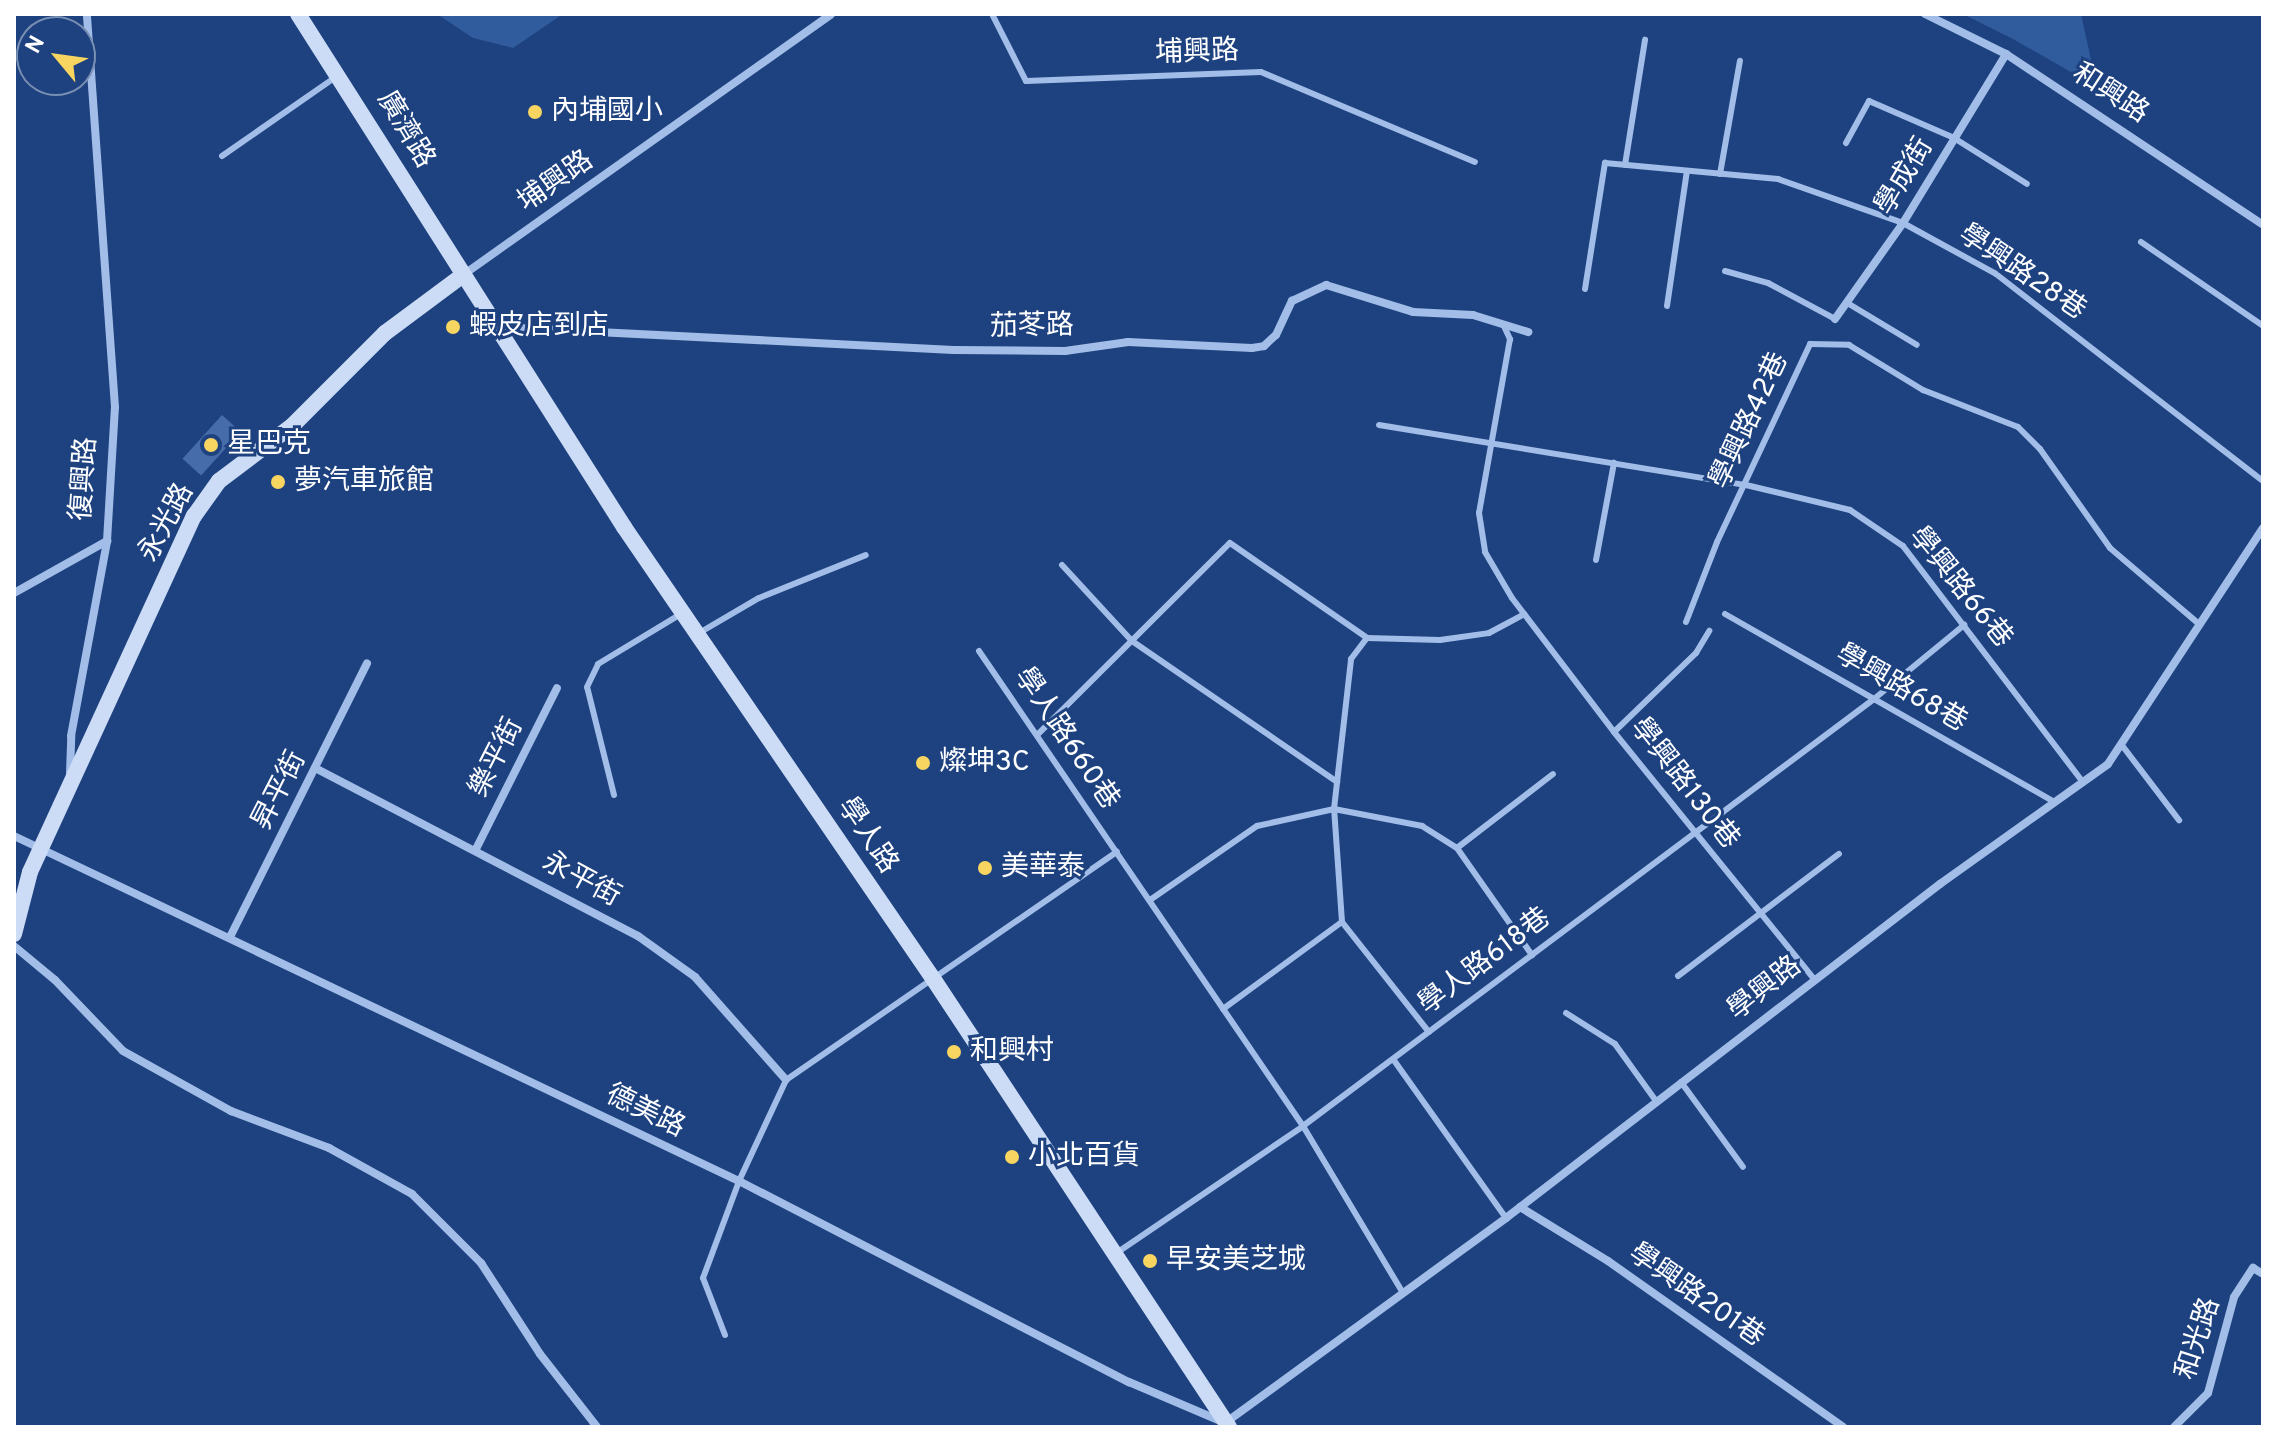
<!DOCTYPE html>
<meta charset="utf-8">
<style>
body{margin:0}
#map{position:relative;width:2277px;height:1441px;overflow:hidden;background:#1e427f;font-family:Overpass,"Noto Sans TC",sans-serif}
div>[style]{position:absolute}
.green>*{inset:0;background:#305b9d}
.building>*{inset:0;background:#466ca9;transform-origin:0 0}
.lane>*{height:6px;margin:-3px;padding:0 3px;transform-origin:3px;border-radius:3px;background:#a1bde8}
.street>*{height:8px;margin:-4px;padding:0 4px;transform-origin:4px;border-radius:4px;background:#a1bde8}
.secondary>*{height:16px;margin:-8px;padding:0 8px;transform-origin:8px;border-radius:8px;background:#ccdcf6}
.dots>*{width:22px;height:22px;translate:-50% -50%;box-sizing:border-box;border:4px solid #1e427f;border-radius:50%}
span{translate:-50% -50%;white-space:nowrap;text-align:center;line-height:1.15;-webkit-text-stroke:6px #1e427f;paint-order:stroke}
.street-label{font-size:28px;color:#fff}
.poi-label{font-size:28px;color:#fff}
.left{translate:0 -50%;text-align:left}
.frame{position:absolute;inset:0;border:16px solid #fff;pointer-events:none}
.north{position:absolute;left:16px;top:16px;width:80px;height:80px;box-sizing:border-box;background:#1e427f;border:2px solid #788eb2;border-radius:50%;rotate:299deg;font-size:22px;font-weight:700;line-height:32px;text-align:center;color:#fff}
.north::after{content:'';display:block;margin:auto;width:28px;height:36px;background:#f7d560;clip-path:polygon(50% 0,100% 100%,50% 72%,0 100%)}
</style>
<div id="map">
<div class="green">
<div style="clip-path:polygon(437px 14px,563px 14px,513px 48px,473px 38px)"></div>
<div style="clip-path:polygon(1963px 14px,2081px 14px,2097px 87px,2013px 39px)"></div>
</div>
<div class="building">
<div style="left:222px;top:415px;width:25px;height:59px;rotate:42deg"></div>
</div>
<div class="lane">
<div style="left:992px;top:14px;width:75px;rotate:63.1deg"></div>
<div style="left:1026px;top:81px;width:235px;rotate:-2.2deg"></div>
<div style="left:1261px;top:72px;width:232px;rotate:22.8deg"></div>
<div style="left:1846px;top:143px;width:48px;rotate:-61.3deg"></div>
<div style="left:1869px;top:101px;width:93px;rotate:23.5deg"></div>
<div style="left:1954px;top:138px;width:86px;rotate:32.2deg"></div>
<div style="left:222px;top:156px;width:140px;rotate:-34.8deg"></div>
<div style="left:1625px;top:165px;width:127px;rotate:-80.9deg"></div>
<div style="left:1720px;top:174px;width:115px;rotate:-80deg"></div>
<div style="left:2141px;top:242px;width:148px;rotate:34.5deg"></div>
<div style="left:1725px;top:271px;width:45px;rotate:15.6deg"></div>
<div style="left:1768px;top:283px;width:76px;rotate:28.2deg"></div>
<div style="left:1585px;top:289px;width:128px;rotate:-81deg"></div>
<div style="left:1605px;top:163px;width:174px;rotate:5.3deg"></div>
<div style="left:1778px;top:179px;width:133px;rotate:19.4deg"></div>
<div style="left:1903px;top:223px;width:106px;rotate:28.7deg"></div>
<div style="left:1996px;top:274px;width:338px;rotate:37.8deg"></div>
<div style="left:1849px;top:304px;width:79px;rotate:31.1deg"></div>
<div style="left:1667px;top:306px;width:136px;rotate:-81.6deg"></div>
<div style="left:1503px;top:324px;width:17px;rotate:65deg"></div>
<div style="left:1510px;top:339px;width:177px;rotate:100.1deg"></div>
<div style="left:1479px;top:513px;width:39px;rotate:81deg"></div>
<div style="left:1485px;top:552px;width:53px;rotate:59.6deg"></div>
<div style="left:1512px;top:598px;width:168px;rotate:52.7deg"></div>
<div style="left:1614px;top:732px;width:318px;rotate:51deg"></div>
<div style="left:1379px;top:425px;width:372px;rotate:9.3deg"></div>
<div style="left:1746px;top:485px;width:107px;rotate:13.5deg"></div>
<div style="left:1850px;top:510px;width:64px;rotate:34.2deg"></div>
<div style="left:1903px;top:546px;width:297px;rotate:52.7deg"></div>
<div style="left:1596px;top:560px;width:99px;rotate:-79.5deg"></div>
<div style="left:1062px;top:565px;width:103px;rotate:47.4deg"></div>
<div style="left:1132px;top:641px;width:249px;rotate:34.5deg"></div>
<div style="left:1725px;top:614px;width:380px;rotate:29.7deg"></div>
<div style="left:1686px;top:622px;width:86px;rotate:-68.8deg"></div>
<div style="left:1717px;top:542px;width:219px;rotate:-64.8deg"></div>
<div style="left:1810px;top:344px;width:39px;rotate:1deg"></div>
<div style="left:1849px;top:345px;width:87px;rotate:31.3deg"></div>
<div style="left:1923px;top:390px;width:102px;rotate:21.3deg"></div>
<div style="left:2018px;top:427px;width:31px;rotate:45deg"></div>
<div style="left:2040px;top:449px;width:121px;rotate:54.7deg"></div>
<div style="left:2110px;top:548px;width:118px;rotate:40.5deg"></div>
<div style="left:699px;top:633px;width:69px;rotate:-30.3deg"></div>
<div style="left:759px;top:598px;width:115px;rotate:-21.9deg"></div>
<div style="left:1367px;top:638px;width:73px;rotate:1.6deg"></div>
<div style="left:1440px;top:640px;width:49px;rotate:-8.1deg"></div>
<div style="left:1489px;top:633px;width:40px;rotate:-28deg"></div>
<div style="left:979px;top:651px;width:575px;rotate:55.7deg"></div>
<div style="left:1303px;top:1126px;width:195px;rotate:59.1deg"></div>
<div style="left:1614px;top:732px;width:114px;rotate:-43.9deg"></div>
<div style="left:1696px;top:653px;width:26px;rotate:-59deg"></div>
<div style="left:1037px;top:735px;width:272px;rotate:-44.9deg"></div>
<div style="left:1230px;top:543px;width:167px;rotate:34.7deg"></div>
<div style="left:2121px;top:744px;width:96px;rotate:52.7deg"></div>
<div style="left:614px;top:795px;width:111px;rotate:-104deg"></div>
<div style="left:587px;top:687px;width:25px;rotate:-64deg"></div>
<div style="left:598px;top:664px;width:97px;rotate:-31.1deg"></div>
<div style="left:1457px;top:848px;width:121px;rotate:-37.6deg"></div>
<div style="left:1150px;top:900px;width:130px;rotate:-34.7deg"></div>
<div style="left:1257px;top:826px;width:79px;rotate:-12.4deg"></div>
<div style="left:1334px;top:809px;width:90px;rotate:10.9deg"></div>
<div style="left:1422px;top:826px;width:41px;rotate:32.2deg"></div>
<div style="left:1457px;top:848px;width:131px;rotate:55deg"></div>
<div style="left:1342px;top:922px;width:140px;rotate:51.7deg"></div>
<div style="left:1678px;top:976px;width:202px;rotate:-37.2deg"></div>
<div style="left:1223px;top:1009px;width:147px;rotate:-36.2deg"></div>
<div style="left:1342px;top:922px;width:113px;rotate:-94deg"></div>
<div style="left:1334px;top:809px;width:151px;rotate:-83.5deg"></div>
<div style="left:1351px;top:659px;width:26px;rotate:-53deg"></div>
<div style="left:1566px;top:1013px;width:58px;rotate:32.3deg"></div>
<div style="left:1615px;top:1044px;width:70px;rotate:54.3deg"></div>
<div style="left:1393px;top:1059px;width:195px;rotate:54.6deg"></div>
<div style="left:1681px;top:1082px;width:105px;rotate:53.9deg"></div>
<div style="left:1115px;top:1254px;width:227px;rotate:-34.2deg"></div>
<div style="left:1303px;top:1126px;width:713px;rotate:-36.79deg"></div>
<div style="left:1874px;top:699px;width:117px;rotate:-39.4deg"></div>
<div style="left:725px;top:1335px;width:61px;rotate:-111.1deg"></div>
<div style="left:703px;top:1278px;width:103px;rotate:-69.6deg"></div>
<div style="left:739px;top:1181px;width:111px;rotate:-65deg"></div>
<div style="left:786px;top:1080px;width:402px;rotate:-34.6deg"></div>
</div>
<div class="street">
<div style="left:1925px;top:14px;width:90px;rotate:26.3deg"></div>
<div style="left:2006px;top:54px;width:309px;rotate:33.6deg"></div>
<div style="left:463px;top:275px;width:451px;rotate:-35.3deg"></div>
<div style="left:1835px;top:319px;width:118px;rotate:-54.7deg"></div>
<div style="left:1903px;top:223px;width:198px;rotate:-58.6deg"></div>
<div style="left:500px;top:327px;width:454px;rotate:2.9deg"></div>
<div style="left:953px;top:350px;width:112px;rotate:0.5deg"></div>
<div style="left:1065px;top:351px;width:64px;rotate:-8.1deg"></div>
<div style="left:1128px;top:342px;width:124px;rotate:2.8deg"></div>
<div style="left:1252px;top:348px;width:12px;rotate:-9deg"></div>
<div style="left:1264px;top:346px;width:16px;rotate:-43deg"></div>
<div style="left:1276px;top:335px;width:38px;rotate:-65deg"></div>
<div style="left:1292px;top:301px;width:38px;rotate:-25deg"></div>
<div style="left:1326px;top:285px;width:91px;rotate:17.2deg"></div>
<div style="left:1413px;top:312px;width:60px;rotate:2.9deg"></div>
<div style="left:1473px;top:315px;width:58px;rotate:17.2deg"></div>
<div style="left:14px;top:593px;width:107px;rotate:-29.2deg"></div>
<div style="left:317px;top:769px;width:362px;rotate:27.5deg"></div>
<div style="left:638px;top:936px;width:70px;rotate:35.7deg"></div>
<div style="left:695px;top:977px;width:137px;rotate:48.5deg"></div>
<div style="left:70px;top:773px;width:37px;rotate:-88deg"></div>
<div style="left:71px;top:736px;width:198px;rotate:-79.5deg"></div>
<div style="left:107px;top:541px;width:134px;rotate:-86.6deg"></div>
<div style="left:115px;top:407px;width:394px;rotate:-94.1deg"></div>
<div style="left:14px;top:836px;width:803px;rotate:25.45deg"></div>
<div style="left:739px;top:1181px;width:439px;rotate:27.3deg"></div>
<div style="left:1129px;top:1382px;width:104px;rotate:23.1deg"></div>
<div style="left:1225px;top:1423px;width:348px;rotate:-36.1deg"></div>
<div style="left:1506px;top:1218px;width:548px;rotate:-37.58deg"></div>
<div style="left:1940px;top:884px;width:206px;rotate:-35.5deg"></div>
<div style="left:2108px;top:764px;width:282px;rotate:-56.7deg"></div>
<div style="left:476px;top:849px;width:180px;rotate:-63.3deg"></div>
<div style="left:230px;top:937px;width:306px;rotate:-63.4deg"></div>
<div style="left:14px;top:946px;width:53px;rotate:39.7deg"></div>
<div style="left:55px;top:980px;width:98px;rotate:46.2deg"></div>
<div style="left:123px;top:1051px;width:124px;rotate:29.1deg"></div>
<div style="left:231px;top:1111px;width:105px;rotate:20.7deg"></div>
<div style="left:329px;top:1148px;width:95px;rotate:29deg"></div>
<div style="left:412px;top:1194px;width:98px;rotate:45deg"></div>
<div style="left:481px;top:1263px;width:108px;rotate:57deg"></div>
<div style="left:540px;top:1354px;width:93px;rotate:52deg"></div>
<div style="left:1520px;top:1207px;width:103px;rotate:31.5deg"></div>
<div style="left:1608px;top:1261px;width:288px;rotate:35.2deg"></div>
<div style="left:2174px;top:1427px;width:48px;rotate:-45deg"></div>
<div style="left:2208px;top:1393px;width:99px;rotate:-74.8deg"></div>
<div style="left:2234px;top:1297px;width:35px;rotate:-57deg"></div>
<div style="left:2253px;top:1268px;width:12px;rotate:31deg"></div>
</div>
<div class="secondary">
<div style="left:298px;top:14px;width:608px;rotate:57.56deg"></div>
<div style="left:624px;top:527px;width:549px;rotate:55.62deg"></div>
<div style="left:934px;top:980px;width:536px;rotate:56.58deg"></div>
<div style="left:14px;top:934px;width:64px;rotate:-75.5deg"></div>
<div style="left:30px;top:872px;width:392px;rotate:-65.3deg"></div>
<div style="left:194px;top:516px;width:43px;rotate:-54.5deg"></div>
<div style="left:219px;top:481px;width:91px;rotate:-37deg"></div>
<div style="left:292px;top:426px;width:132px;rotate:-45deg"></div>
<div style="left:385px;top:333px;width:97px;rotate:-36.6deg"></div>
</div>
<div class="dots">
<div style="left:535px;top:112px;background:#f7d560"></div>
<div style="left:453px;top:327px;background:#f7d560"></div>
<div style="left:211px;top:445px;background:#f7d560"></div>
<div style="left:278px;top:482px;background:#f7d560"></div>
<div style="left:923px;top:763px;background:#f7d560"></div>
<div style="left:985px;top:868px;background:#f7d560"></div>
<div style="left:954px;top:1052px;background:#f7d560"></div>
<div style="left:1012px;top:1157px;background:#f7d560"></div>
<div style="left:1150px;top:1261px;background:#f7d560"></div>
</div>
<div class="street-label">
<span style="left:1197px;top:53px;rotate:-2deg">埔興路</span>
<span style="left:2110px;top:94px;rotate:33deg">和興路</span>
<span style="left:405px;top:130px;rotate:59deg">廣濟路</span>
<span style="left:1905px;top:177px;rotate:-59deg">學成街</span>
<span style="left:556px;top:182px;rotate:-35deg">埔興路</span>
<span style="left:2022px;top:273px;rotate:34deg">學興路28巷</span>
<span style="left:1032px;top:327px;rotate:-1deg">茄苳路</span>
<span style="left:1750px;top:421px;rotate:-65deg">學興路42巷</span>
<span style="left:85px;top:479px;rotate:-86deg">復興路</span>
<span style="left:167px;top:523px;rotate:-62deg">永光路</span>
<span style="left:1960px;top:588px;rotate:51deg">學興路66巷</span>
<span style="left:1901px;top:689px;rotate:30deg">學興路68巷</span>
<span style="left:1066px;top:739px;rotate:56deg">學人路660巷</span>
<span style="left:497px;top:758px;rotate:-63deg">樂平街</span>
<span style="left:1684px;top:784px;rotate:52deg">學興路130巷</span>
<span style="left:280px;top:791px;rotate:-63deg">昇平街</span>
<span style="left:867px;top:836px;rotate:56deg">學人路</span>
<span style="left:581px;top:880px;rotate:28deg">永平街</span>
<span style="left:1485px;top:962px;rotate:-37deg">學人路618巷</span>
<span style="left:1765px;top:989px;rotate:-38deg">學興路</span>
<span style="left:645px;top:1112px;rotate:26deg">德美路</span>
<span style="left:1696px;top:1296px;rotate:35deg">學興路201巷</span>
<span style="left:2199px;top:1339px;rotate:-72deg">和光路</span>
</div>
<div class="poi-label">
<span class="left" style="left:551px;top:112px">內埔國小</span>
<span class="left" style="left:469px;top:327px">蝦皮店到店</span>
<span class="left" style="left:227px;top:445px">星巴克</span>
<span class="left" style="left:294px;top:482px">夢汽車旅館</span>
<span class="left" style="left:939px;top:763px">燦坤3C</span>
<span class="left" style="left:1001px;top:868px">美華泰</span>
<span class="left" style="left:970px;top:1052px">和興村</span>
<span class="left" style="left:1028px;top:1157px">小北百貨</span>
<span class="left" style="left:1166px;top:1261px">早安美芝城</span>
</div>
<div class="frame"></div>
<div class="north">N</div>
</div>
